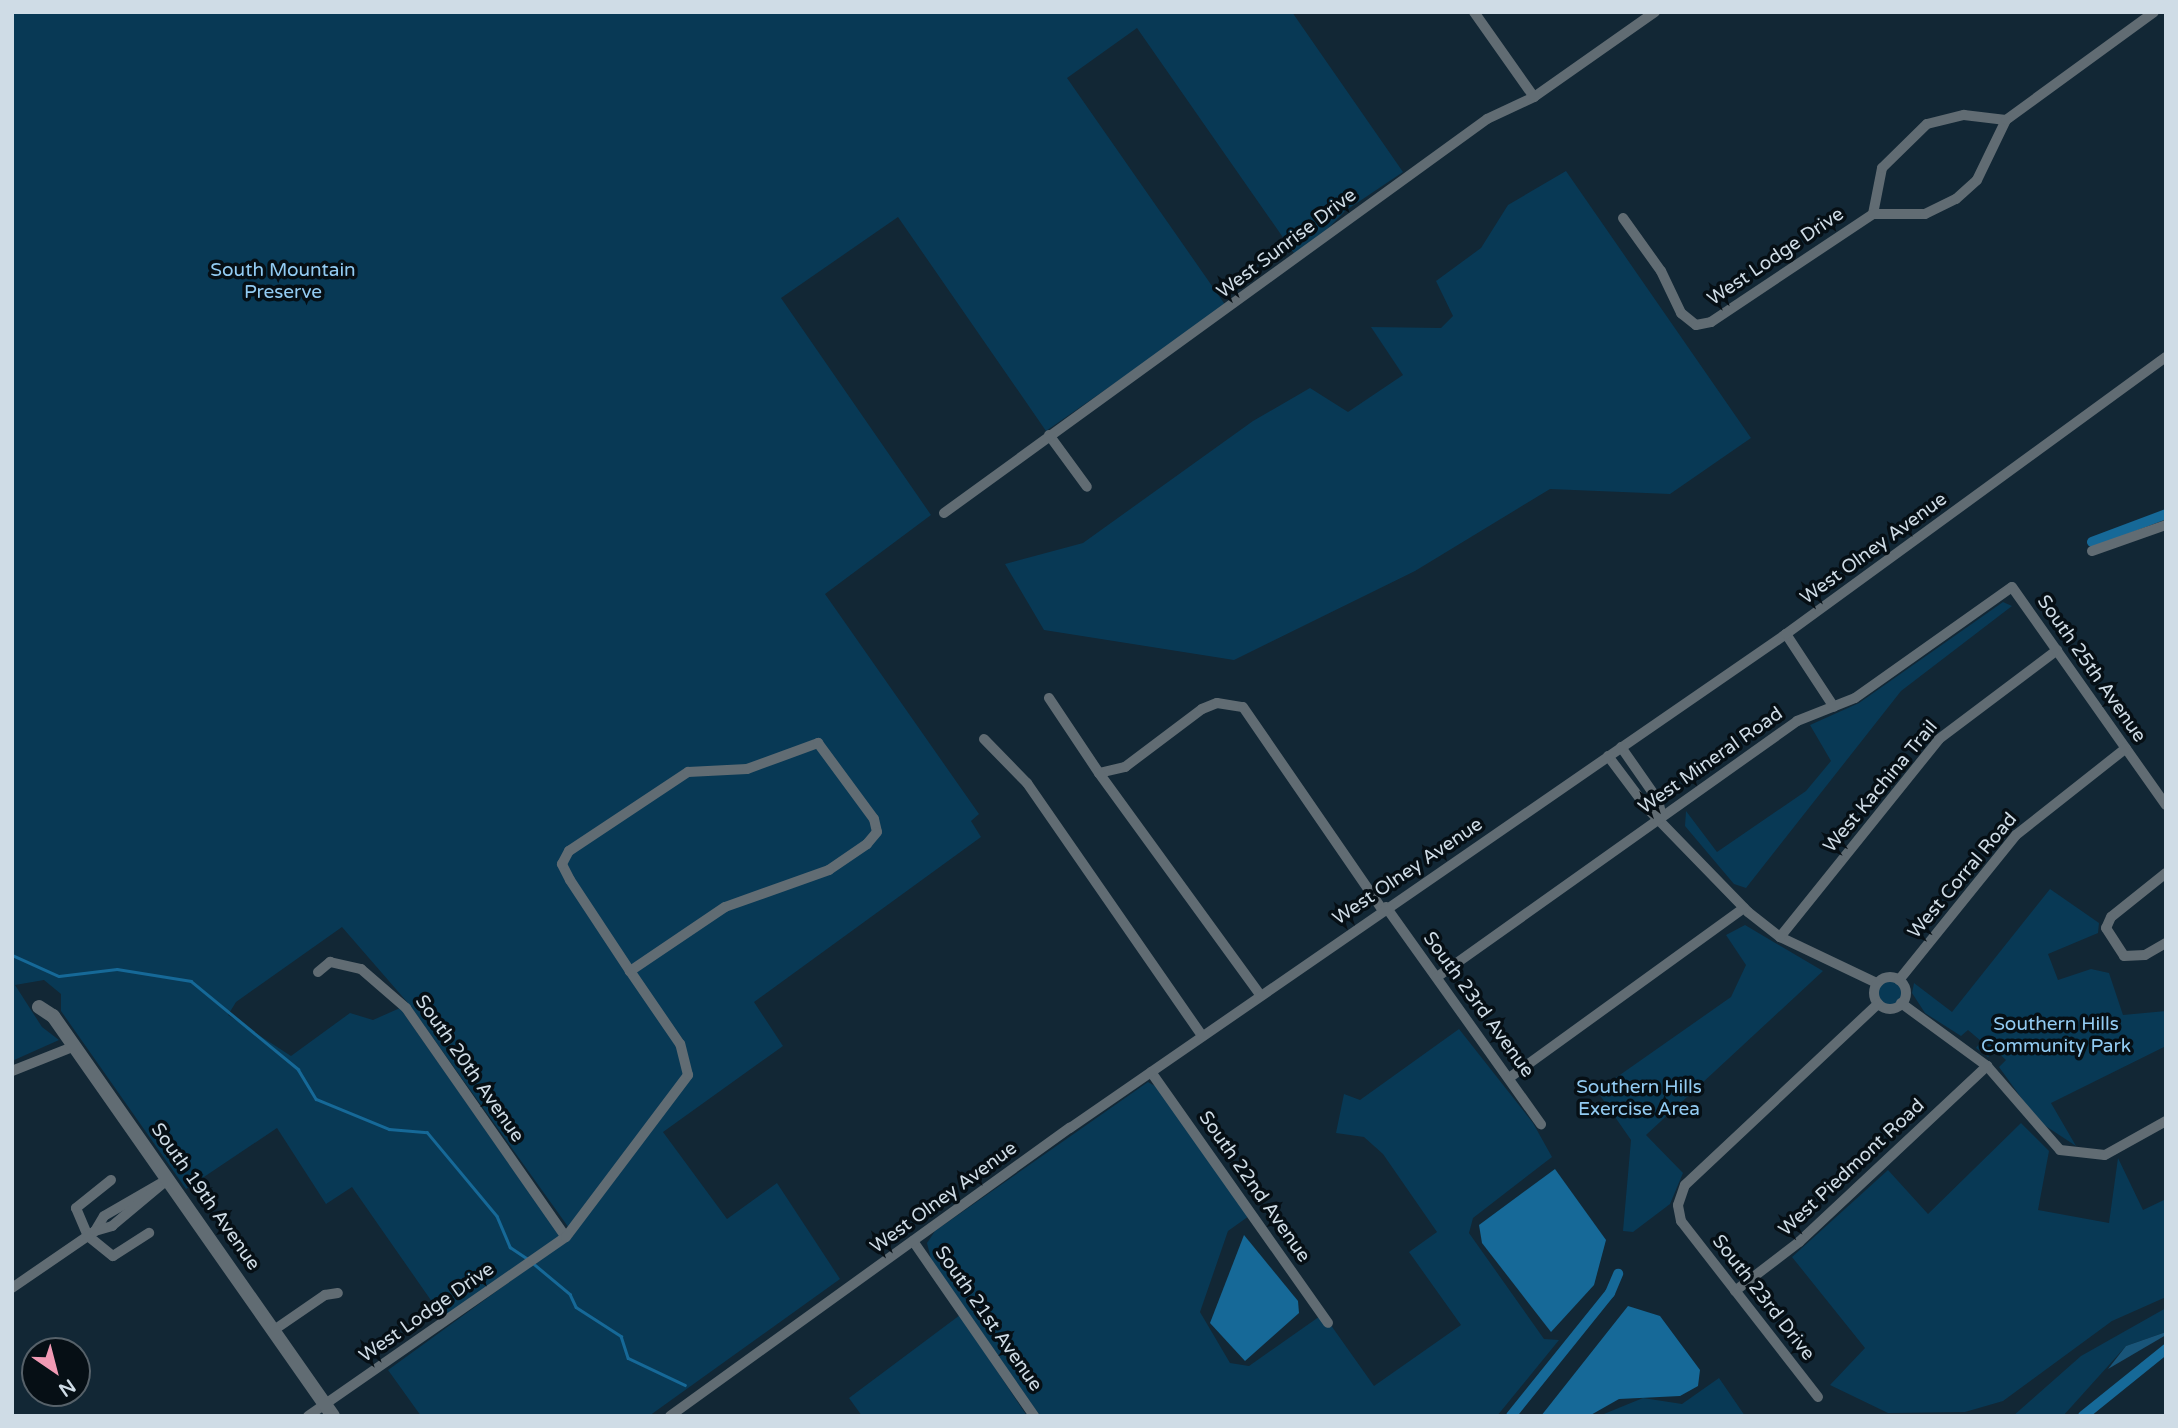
<!DOCTYPE html>
<style>
body{margin:0}
#map{position:relative;width:2178px;height:1428px;overflow:hidden;background:#122735;font-family:"Varela Round",sans-serif}
div>[style]{position:absolute}
.green>*{inset:0;background:#083955}
.round{border-radius:50%}
.forest>*{inset:0;background:#195579}
.water>*{inset:0;background:#166998}
.stream>*{height:2.5px;margin:-1.25px;padding:0 1.25px;transform-origin:1.25px;border-radius:1.25px;background:#166998}
.canal>*{height:10px;margin:-5px;padding:0 5px;transform-origin:5px;border-radius:5px;background:#166998}
.minor>*{height:10px;margin:-5px;padding:0 5px;transform-origin:5px;border-radius:5px;background:#616c73}
.minor>.ring{margin:-5px;padding:0;box-sizing:content-box;background:none;border:10px solid #616c73;border-radius:50%}
.tertiary>*{height:14px;margin:-7px;padding:0 7px;transform-origin:7px;border-radius:7px;background:#616c73}
span{translate:-50% -50%;white-space:nowrap;text-align:center;line-height:1.15;-webkit-text-stroke:7px #060f15;paint-order:stroke}
.street-label{font-size:19px;color:#cfdce6}
.park-label{font-size:19px;color:#92cbf2}
.frame{position:absolute;inset:0;border:14px solid #cfdce6;pointer-events:none}
.north{position:absolute;left:21px;top:1337px;width:70px;height:70px;box-sizing:border-box;background:#060f15;border:2px solid #566169;border-radius:50%;rotate:145deg;font-size:19px;font-weight:700;line-height:28px;text-align:center;color:#cfdce6}
.north::after{content:'';display:block;margin:auto;width:24px;height:32px;background:#f19ab4;clip-path:polygon(50% 0,100% 100%,50% 72%,0 100%)}
</style>
<div id="map">
<div class="green">
<div style="clip-path:polygon(12px 12px,1292px 12px,1403px 172px,1345px 211px,1298px 259px,1137px 28px,1067px 78px,1226px 306px,1046px 431px,898px 217px,781px 298px,931px 515px,825px 594px,979px 814px,971px 821px,981px 837px,754px 1002px,783px 1046px,663px 1132px,727px 1219px,777px 1183px,840px 1279px,649px 1416px,421px 1416px,388px 1370px,574px 1235px,408px 1003px,342px 927px,236px 1002px,228px 1015px,291px 1056px,350px 1013px,373px 1020px,400px 1008px,560px 1236px,444px 1319px,352px 1187px,326px 1204px,277px 1128px,186px 1189px,61px 1011px,61px 994px,44px 980px,15px 985px,42px 1027px,59px 1040px,12px 1061px)"></div>
<div style="clip-path:polygon(1566px 171px,1751px 438px,1670px 494px,1550px 489px,1415px 571px,1234px 660px,1044px 630px,1005px 564px,1083px 543px,1253px 421px,1310px 388px,1348px 412px,1403px 375px,1371px 327px,1441px 328px,1453px 316px,1436px 281px,1481px 248px,1508px 205px)"></div>
<div style="clip-path:polygon(2003px 602px,2012px 606px,1901px 691px,1746px 888px,1734px 884px,1685px 826px,1686px 811px,1717px 852px,1806px 791px,1831px 761px,1810px 725px,1859px 703px)"></div>
<div style="clip-path:polygon(2050px 889px,2099px 923px,2098px 933px,2048px 954px,2058px 980px,2091px 969px,2109px 973px,2123px 1015px,2166px 1011px,2166px 1046px,2051px 1103px,2076px 1146px,2038px 1121px,1999px 1067px,2006px 1060px,1995px 1050px,1988px 1057px,1976px 1048px,1981px 1041px,1968px 1030px,1961px 1036px,1925px 1013px,1912px 993px,1914px 983px,1952px 1012px)"></div>
<div style="clip-path:polygon(1745px 925px,1823px 971px,1646px 1135px,1683px 1173px,1670px 1204px,1633px 1232px,1623px 1231px,1631px 1140px,1597px 1091px,1731px 997px,1746px 965px,1726px 935px)"></div>
<div class="round" style="left:1874px;top:977px;width:32px;height:32px"></div>
<div style="clip-path:polygon(1459px 1029px,1533px 1123px,1552px 1157px,1473px 1218px,1469px 1233px,1544px 1339px,1559px 1340px,1497px 1416px,1040px 1416px,931px 1259px,927px 1243px,935px 1231px,1148px 1082px,1160px 1089px,1249px 1216px,1228px 1231px,1200px 1312px,1230px 1363px,1249px 1366px,1323px 1314px,1374px 1386px,1461px 1325px,1409px 1252px,1437px 1232px,1383px 1154px,1364px 1137px,1336px 1133px,1344px 1094px,1360px 1100px)"></div>
<div style="clip-path:polygon(2021px 1123px,2049px 1151px,2038px 1210px,2109px 1223px,2118px 1158px,2143px 1210px,2166px 1199px,2166px 1297px,2112px 1321px,2003px 1401px,1965px 1412px,1888px 1413px,1830px 1385px,1865px 1348px,1792px 1257px,1888px 1170px,1928px 1214px)"></div>
<div style="clip-path:polygon(2166px 1308px,2166px 1332px,2126px 1346px,2063px 1416px,2013px 1416px,2081px 1356px)"></div>
<div style="clip-path:polygon(960px 1315px,1027px 1416px,862px 1416px,849px 1398px)"></div>
<div style="clip-path:polygon(1719px 1378px,1745px 1416px,1599px 1416px,1643px 1398px,1682px 1404px)"></div>
</div>
<div class="forest">
<div style="clip-path:polygon(2166px 1332px,2166px 1335px,2108px 1369px,2126px 1346px)"></div>
</div>
<div class="water">
<div style="clip-path:polygon(1555px 1169px,1606px 1240px,1594px 1285px,1551px 1332px,1482px 1243px,1479px 1225px)"></div>
<div style="clip-path:polygon(1244px 1235px,1298px 1301px,1299px 1313px,1245px 1361px,1210px 1323px)"></div>
<div style="clip-path:polygon(1628px 1306px,1660px 1316px,1700px 1370px,1698px 1386px,1680px 1396px,1619px 1399px,1589px 1416px,1541px 1416px)"></div>
</div>
<div class="stream">
<div style="left:12px;top:955px;width:51px;rotate:24.1deg"></div>
<div style="left:59px;top:976px;width:58px;rotate:-6.9deg"></div>
<div style="left:117px;top:969px;width:75px;rotate:9.2deg"></div>
<div style="left:191px;top:981px;width:139px;rotate:39.4deg"></div>
<div style="left:298px;top:1069px;width:35px;rotate:59deg"></div>
<div style="left:316px;top:1099px;width:79px;rotate:22.3deg"></div>
<div style="left:389px;top:1129px;width:38px;rotate:5deg"></div>
<div style="left:427px;top:1132px;width:109px;rotate:50.2deg"></div>
<div style="left:497px;top:1216px;width:34px;rotate:67deg"></div>
<div style="left:510px;top:1247px;width:23px;rotate:34deg"></div>
<div style="left:534px;top:1264px;width:47px;rotate:39.8deg"></div>
<div style="left:570px;top:1294px;width:14px;rotate:65deg"></div>
<div style="left:576px;top:1307px;width:54px;rotate:32.8deg"></div>
<div style="left:621px;top:1336px;width:23px;rotate:72deg"></div>
<div style="left:628px;top:1358px;width:63px;rotate:25.3deg"></div>
</div>
<div class="canal">
<div style="left:2092px;top:542px;width:79px;rotate:-20.7deg"></div>
<div style="left:1511px;top:1416px;width:158px;rotate:-51.2deg"></div>
<div style="left:1610px;top:1293px;width:21px;rotate:-67deg"></div>
<div style="left:2083px;top:1416px;width:107px;rotate:-38.9deg"></div>
</div>
<div class="minor">
<div style="left:1474px;top:12px;width:104px;rotate:54.8deg"></div>
<div style="left:1873px;top:214px;width:47px;rotate:-78.9deg"></div>
<div style="left:1882px;top:168px;width:63px;rotate:-44.4deg"></div>
<div style="left:1927px;top:124px;width:38px;rotate:-14deg"></div>
<div style="left:1964px;top:115px;width:42px;rotate:6.8deg"></div>
<div style="left:1623px;top:218px;width:65px;rotate:54.4deg"></div>
<div style="left:1661px;top:271px;width:47px;rotate:64.5deg"></div>
<div style="left:1681px;top:313px;width:19px;rotate:39deg"></div>
<div style="left:1696px;top:325px;width:15px;rotate:-11deg"></div>
<div style="left:1711px;top:322px;width:195px;rotate:-33.7deg"></div>
<div style="left:1873px;top:214px;width:52px"></div>
<div style="left:1925px;top:214px;width:34px;rotate:-26deg"></div>
<div style="left:1956px;top:199px;width:28px;rotate:-42deg"></div>
<div style="left:1977px;top:180px;width:67px;rotate:-64.2deg"></div>
<div style="left:2006px;top:120px;width:183px;rotate:-36.1deg"></div>
<div style="left:1049px;top:435px;width:64px;rotate:53.8deg"></div>
<div style="left:944px;top:513px;width:671px;rotate:-35.96deg"></div>
<div style="left:1487px;top:119px;width:52px;rotate:-25.1deg"></div>
<div style="left:1534px;top:97px;width:148px;rotate:-35.1deg"></div>
<div style="left:2092px;top:551px;width:78px;rotate:-19.4deg"></div>
<div style="left:1786px;top:634px;width:87px;rotate:56.7deg"></div>
<div style="left:1049px;top:698px;width:90px;rotate:56.3deg"></div>
<div style="left:1099px;top:773px;width:27px;rotate:-13deg"></div>
<div style="left:1125px;top:767px;width:96px;rotate:-37deg"></div>
<div style="left:1202px;top:709px;width:16px;rotate:-22deg"></div>
<div style="left:1217px;top:703px;width:26px;rotate:9deg"></div>
<div style="left:1243px;top:707px;width:245px;rotate:55.5deg"></div>
<div style="left:984px;top:739px;width:62px;rotate:45.7deg"></div>
<div style="left:1027px;top:783px;width:308px;rotate:55.3deg"></div>
<div style="left:1621px;top:747px;width:65px;rotate:55.1deg"></div>
<div style="left:1658px;top:800px;width:17px;rotate:77deg"></div>
<div style="left:1608px;top:756px;width:65px;rotate:53.1deg"></div>
<div style="left:1647px;top:808px;width:145px;rotate:45.8deg"></div>
<div style="left:1748px;top:912px;width:41px;rotate:38deg"></div>
<div style="left:1780px;top:937px;width:107px;rotate:25.4deg"></div>
<div style="left:1099px;top:773px;width:274px;rotate:54deg"></div>
<div style="left:2166px;top:873px;width:70px;rotate:141.3deg"></div>
<div style="left:2111px;top:917px;width:12px;rotate:114deg"></div>
<div style="left:2106px;top:928px;width:33px;rotate:57deg"></div>
<div style="left:2124px;top:956px;width:21px;rotate:-3deg"></div>
<div style="left:2145px;top:955px;width:24px;rotate:-30deg"></div>
<div style="left:1386px;top:907px;width:267px;rotate:54.5deg"></div>
<div style="left:1780px;top:937px;width:254px;rotate:-51.2deg"></div>
<div style="left:1939px;top:739px;width:148px;rotate:-37deg"></div>
<div style="left:318px;top:972px;width:16px;rotate:-40deg"></div>
<div style="left:330px;top:962px;width:32px;rotate:13deg"></div>
<div style="left:361px;top:969px;width:60px;rotate:40.9deg"></div>
<div style="left:406px;top:1008px;width:279px;rotate:55.1deg"></div>
<div style="left:1437px;top:977px;width:442px;rotate:-35.4deg"></div>
<div style="left:1797px;top:721px;width:62px;rotate:-21.6deg"></div>
<div style="left:1855px;top:698px;width:192px;rotate:-35.3deg"></div>
<div style="left:2012px;top:587px;width:267px;rotate:54.8deg"></div>
<div class="ring" style="left:1874px;top:977px;width:22px;height:22px"></div>
<div style="left:1899px;top:980px;width:186px;rotate:-51.1deg"></div>
<div style="left:2016px;top:835px;width:140px;rotate:-38.3deg"></div>
<div style="left:1901px;top:1003px;width:107px;rotate:36.2deg"></div>
<div style="left:1987px;top:1066px;width:111px;rotate:49deg"></div>
<div style="left:2060px;top:1150px;width:45px;rotate:6.3deg"></div>
<div style="left:2105px;top:1155px;width:70px;rotate:-29.1deg"></div>
<div style="left:12px;top:1071px;width:68px;rotate:-21.6deg"></div>
<div style="left:1151px;top:1072px;width:307px;rotate:54.8deg"></div>
<div style="left:1509px;top:1078px;width:290px;rotate:-35.9deg"></div>
<div style="left:111px;top:1180px;width:45px;rotate:141.3deg"></div>
<div style="left:76px;top:1208px;width:30px;rotate:67deg"></div>
<div style="left:88px;top:1236px;width:32px;rotate:39deg"></div>
<div style="left:113px;top:1256px;width:43px;rotate:-32.6deg"></div>
<div style="left:95px;top:1231px;width:17px;rotate:-59deg"></div>
<div style="left:104px;top:1216px;width:74px;rotate:-30deg"></div>
<div style="left:913px;top:1241px;width:213px;rotate:55.3deg"></div>
<div style="left:12px;top:1288px;width:101px;rotate:-34.5deg"></div>
<div style="left:95px;top:1231px;width:18px;rotate:-16deg"></div>
<div style="left:112px;top:1226px;width:73px;rotate:-40deg"></div>
<div style="left:1735px;top:1291px;width:81px;rotate:-37.4deg"></div>
<div style="left:1799px;top:1242px;width:258px;rotate:-43.1deg"></div>
<div style="left:274px;top:1330px;width:62px;rotate:-34.5deg"></div>
<div style="left:325px;top:1295px;width:13px;rotate:-9deg"></div>
<div style="left:1818px;top:1397px;width:223px;rotate:-127.9deg"></div>
<div style="left:1681px;top:1221px;width:16px;rotate:-101deg"></div>
<div style="left:1678px;top:1205px;width:21px;rotate:-71deg"></div>
<div style="left:1685px;top:1185px;width:265px;rotate:-43.2deg"></div>
<div style="left:308px;top:1416px;width:314px;rotate:-34.8deg"></div>
<div style="left:566px;top:1237px;width:203px;rotate:-53deg"></div>
<div style="left:688px;top:1075px;width:32px;rotate:-104deg"></div>
<div style="left:680px;top:1044px;width:88px;rotate:-124.4deg"></div>
<div style="left:630px;top:971px;width:109px;rotate:-123.4deg"></div>
<div style="left:570px;top:880px;width:18px;rotate:-117deg"></div>
<div style="left:562px;top:864px;width:15px;rotate:-62deg"></div>
<div style="left:569px;top:851px;width:143px;rotate:-33.6deg"></div>
<div style="left:688px;top:772px;width:59px;rotate:-2.9deg"></div>
<div style="left:747px;top:769px;width:76px;rotate:-20.1deg"></div>
<div style="left:818px;top:743px;width:94px;rotate:53.6deg"></div>
<div style="left:874px;top:819px;width:13px;rotate:77deg"></div>
<div style="left:877px;top:832px;width:16px;rotate:130deg"></div>
<div style="left:867px;top:844px;width:46px;rotate:145.6deg"></div>
<div style="left:829px;top:870px;width:110px;rotate:160.4deg"></div>
<div style="left:725px;top:907px;width:115px;rotate:146deg"></div>
<div style="left:670px;top:1416px;width:493px;rotate:-35.8deg"></div>
<div style="left:1070px;top:1128px;width:870px;rotate:-34.6deg"></div>
<div style="left:1786px;top:634px;width:470px;rotate:-36.1deg"></div>
</div>
<div class="tertiary">
<div style="left:39px;top:1007px;width:17px;rotate:33deg"></div>
<div style="left:53px;top:1016px;width:488px;rotate:55deg"></div>
</div>
<div class="street-label">
<span style="left:1287px;top:244px;rotate:-37deg">West Sunrise Drive</span>
<span style="left:1776px;top:257px;rotate:-34deg">West Lodge Drive</span>
<span style="left:1874px;top:549px;rotate:-36deg">West Olney Avenue</span>
<span style="left:2091px;top:669px;rotate:55deg">South 25th Avenue</span>
<span style="left:1711px;top:761px;rotate:-35deg">West Mineral Road</span>
<span style="left:1881px;top:787px;rotate:-50deg">West Kachina Trail</span>
<span style="left:1408px;top:872px;rotate:-34deg">West Olney Avenue</span>
<span style="left:1963px;top:876px;rotate:-50deg">West Corral Road</span>
<span style="left:1478px;top:1005px;rotate:54deg">South 23rd Avenue</span>
<span style="left:469px;top:1069px;rotate:55deg">South 20th Avenue</span>
<span style="left:1852px;top:1168px;rotate:-43deg">West Piedmont Road</span>
<span style="left:1254px;top:1187px;rotate:55deg">South 22nd Avenue</span>
<span style="left:205px;top:1197px;rotate:55deg">South 19th Avenue</span>
<span style="left:944px;top:1198px;rotate:-36deg">West Olney Avenue</span>
<span style="left:1763px;top:1298px;rotate:52deg">South 23rd Drive</span>
<span style="left:427px;top:1313px;rotate:-35deg">West Lodge Drive</span>
<span style="left:988px;top:1319px;rotate:55deg">South 21st Avenue</span>
</div>
<div class="park-label">
<span style="left:283px;top:282px">South Mountain<br>Preserve</span>
<span style="left:2056px;top:1036px">Southern Hills<br>Community Park</span>
<span style="left:1639px;top:1099px">Southern Hills<br>Exercise Area</span>
</div>
<div class="frame"></div>
<div class="north">N</div>
</div>
